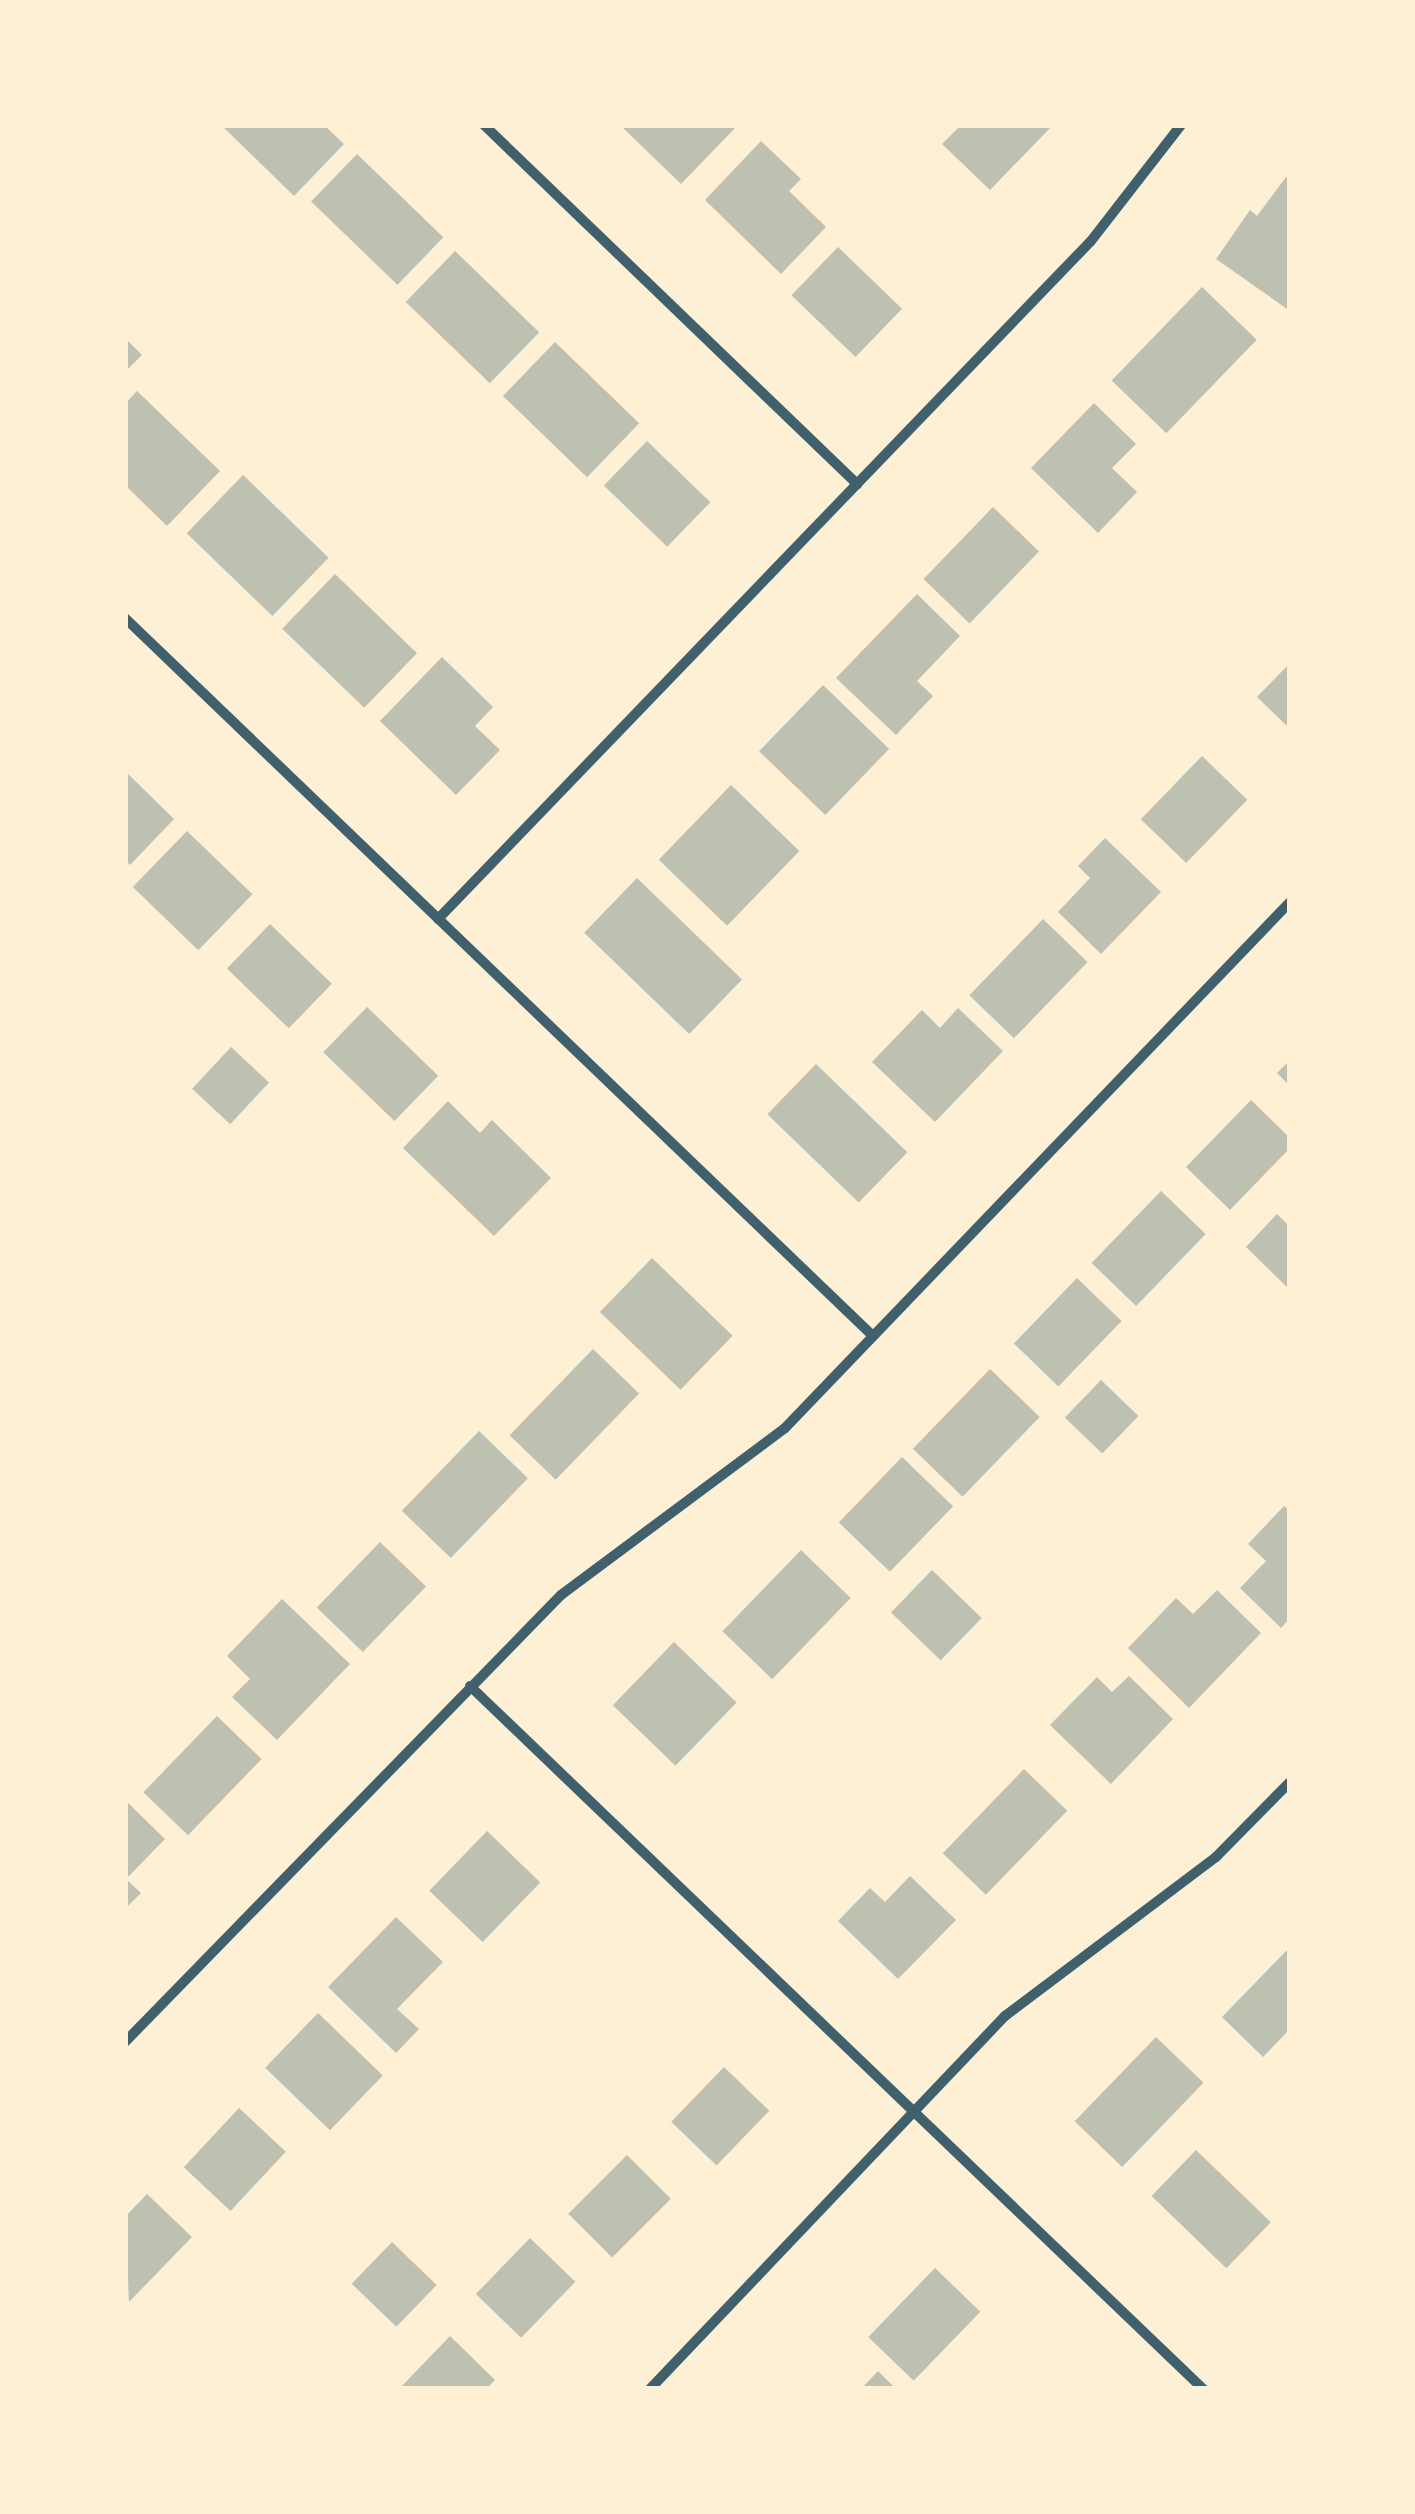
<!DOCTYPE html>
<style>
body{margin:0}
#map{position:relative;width:1415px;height:2514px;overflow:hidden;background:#fdf0d5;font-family:"Exo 2",sans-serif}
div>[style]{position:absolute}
.building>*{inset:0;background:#bec0b2;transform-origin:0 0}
.minor>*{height:10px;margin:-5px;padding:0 5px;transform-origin:5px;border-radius:5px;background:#3f606c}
span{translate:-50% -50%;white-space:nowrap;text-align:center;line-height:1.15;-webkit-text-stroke:10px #fdf0d5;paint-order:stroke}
.frame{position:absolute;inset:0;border:128px solid #fdf0d5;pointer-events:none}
</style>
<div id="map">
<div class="building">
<div style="clip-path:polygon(221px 125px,324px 125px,344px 144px,294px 196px)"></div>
<div style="clip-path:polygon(620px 125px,738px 125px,681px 184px)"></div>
<div style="clip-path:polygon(961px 125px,1053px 125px,990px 190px,942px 144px)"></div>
<div style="clip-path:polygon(761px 141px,801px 179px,789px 191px,826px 227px,781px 274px,705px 200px)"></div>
<div style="left:357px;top:154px;width:120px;height:66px;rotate:44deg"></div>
<div style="clip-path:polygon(1286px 177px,1290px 179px,1290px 311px,1216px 259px,1250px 210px,1257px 216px)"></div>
<div style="left:838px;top:247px;width:89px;height:67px;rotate:44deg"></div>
<div style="left:455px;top:251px;width:117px;height:71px;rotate:44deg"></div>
<div style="left:1202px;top:287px;width:76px;height:130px;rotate:44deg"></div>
<div style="clip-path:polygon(125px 338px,142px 355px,125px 372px)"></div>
<div style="left:555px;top:342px;width:117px;height:75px;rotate:44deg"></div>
<div style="clip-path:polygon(137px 391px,220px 471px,167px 526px,125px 485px,125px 404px)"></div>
<div style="clip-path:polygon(1094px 403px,1136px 444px,1112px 468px,1137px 492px,1098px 533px,1031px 468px)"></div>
<div style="left:647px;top:441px;width:88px;height:62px;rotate:44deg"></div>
<div style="left:243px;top:475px;width:119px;height:81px;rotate:44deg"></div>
<div style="left:993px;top:507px;width:64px;height:100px;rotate:44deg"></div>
<div style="left:335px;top:574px;width:114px;height:76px;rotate:44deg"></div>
<div style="clip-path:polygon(917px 594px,960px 636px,917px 681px,933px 696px,896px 735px,836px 678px)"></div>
<div style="clip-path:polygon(442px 657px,493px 707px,475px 726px,500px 750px,456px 795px,380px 721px)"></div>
<div style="clip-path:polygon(1290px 663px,1290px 729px,1257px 697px)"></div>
<div style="left:823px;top:685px;width:92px;height:92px;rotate:44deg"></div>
<div style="left:1202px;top:756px;width:63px;height:88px;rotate:44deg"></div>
<div style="clip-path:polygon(125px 771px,174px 819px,130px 865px,125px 860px)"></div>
<div style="left:731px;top:785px;width:95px;height:104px;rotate:44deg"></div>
<div style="left:187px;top:831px;width:91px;height:78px;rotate:44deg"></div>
<div style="clip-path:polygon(1105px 838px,1161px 892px,1101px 954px,1058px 912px,1090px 878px,1078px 866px)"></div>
<div style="left:637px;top:878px;width:146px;height:76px;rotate:44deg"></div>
<div style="left:1043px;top:919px;width:62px;height:106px;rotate:44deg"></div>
<div style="left:270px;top:924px;width:86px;height:62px;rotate:44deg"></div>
<div style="left:367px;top:1007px;width:99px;height:63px;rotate:44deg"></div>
<div style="clip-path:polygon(958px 1008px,1003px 1051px,935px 1122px,872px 1062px,922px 1010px,940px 1028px)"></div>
<div style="left:231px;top:1047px;width:52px;height:57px;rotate:43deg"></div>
<div style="clip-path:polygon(1290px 1060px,1290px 1086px,1277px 1073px)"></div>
<div style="left:816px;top:1064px;width:127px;height:70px;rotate:44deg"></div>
<div style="clip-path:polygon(1251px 1100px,1290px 1138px,1290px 1148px,1230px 1210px,1186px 1167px)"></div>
<div style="clip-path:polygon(448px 1101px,480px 1133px,492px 1120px,551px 1178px,494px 1236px,403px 1148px)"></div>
<div style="left:1161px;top:1191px;width:62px;height:100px;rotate:44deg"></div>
<div style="clip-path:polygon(1277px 1214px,1290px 1227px,1290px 1290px,1246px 1247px)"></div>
<div style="left:652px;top:1258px;width:112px;height:75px;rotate:44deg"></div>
<div style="left:1077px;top:1278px;width:62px;height:91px;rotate:44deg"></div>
<div style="left:593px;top:1349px;width:64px;height:120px;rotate:44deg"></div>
<div style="left:990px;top:1369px;width:69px;height:111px;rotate:44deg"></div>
<div style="left:1101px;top:1380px;width:52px;height:52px;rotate:44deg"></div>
<div style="left:479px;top:1431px;width:68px;height:111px;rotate:44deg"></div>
<div style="left:902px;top:1457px;width:71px;height:91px;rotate:44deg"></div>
<div style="clip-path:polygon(1284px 1506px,1290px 1511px,1290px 1618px,1281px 1628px,1240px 1588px,1266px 1561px,1248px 1544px)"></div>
<div style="left:380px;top:1542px;width:64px;height:91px;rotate:44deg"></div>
<div style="left:801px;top:1550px;width:69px;height:113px;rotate:44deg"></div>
<div style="left:932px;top:1570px;width:69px;height:59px;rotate:44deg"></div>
<div style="clip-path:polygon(1217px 1590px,1261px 1633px,1189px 1708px,1128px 1648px,1176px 1598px,1193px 1614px)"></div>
<div style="clip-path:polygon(282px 1599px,350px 1664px,277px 1740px,232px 1697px,250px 1679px,227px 1656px)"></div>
<div style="left:674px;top:1642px;width:87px;height:88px;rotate:44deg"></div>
<div style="clip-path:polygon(1129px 1676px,1173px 1719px,1111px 1784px,1050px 1725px,1097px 1677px,1112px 1692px)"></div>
<div style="left:217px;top:1716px;width:62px;height:106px;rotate:44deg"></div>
<div style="left:1024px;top:1769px;width:60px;height:117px;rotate:44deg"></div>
<div style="clip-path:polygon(125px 1800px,165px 1839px,126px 1879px,141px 1893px,125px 1909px)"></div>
<div style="left:487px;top:1831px;width:74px;height:83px;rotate:44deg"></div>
<div style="clip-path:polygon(910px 1876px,956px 1920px,898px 1979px,838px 1921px,870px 1888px,885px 1902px)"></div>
<div style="clip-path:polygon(396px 1917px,443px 1962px,397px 2009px,419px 2029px,396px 2053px,328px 1987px)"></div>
<div style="clip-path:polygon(1290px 1947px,1290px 2029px,1263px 2057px,1222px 2017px)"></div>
<div style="left:318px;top:2013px;width:90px;height:76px;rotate:44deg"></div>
<div style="left:1156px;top:2037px;width:66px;height:117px;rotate:44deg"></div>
<div style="left:724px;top:2067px;width:63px;height:76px;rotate:44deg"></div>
<div style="left:239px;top:2108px;width:64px;height:81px;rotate:43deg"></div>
<div style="left:1196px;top:2150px;width:104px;height:64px;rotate:44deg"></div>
<div style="left:627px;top:2155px;width:62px;height:83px;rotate:45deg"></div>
<div style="clip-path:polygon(147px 2194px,192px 2237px,129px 2302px,125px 2217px)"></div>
<div style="left:530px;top:2238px;width:63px;height:78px;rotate:44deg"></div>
<div style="left:392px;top:2242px;width:62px;height:58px;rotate:44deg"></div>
<div style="left:935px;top:2268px;width:63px;height:96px;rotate:44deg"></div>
<div style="clip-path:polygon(450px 2336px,495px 2380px,486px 2389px,399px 2389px)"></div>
<div style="clip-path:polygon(878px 2371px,896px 2389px,861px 2389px)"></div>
</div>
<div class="minor">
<div style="left:484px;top:125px;width:518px;rotate:43.9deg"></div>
<div style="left:125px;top:618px;width:1037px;rotate:43.83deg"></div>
<div style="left:438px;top:919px;width:941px;rotate:-46.08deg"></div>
<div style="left:1091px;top:241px;width:147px;rotate:-52.2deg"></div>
<div style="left:470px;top:1686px;width:1016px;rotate:43.8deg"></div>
<div style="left:125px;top:2042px;width:624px;rotate:-45.71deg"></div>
<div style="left:561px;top:1595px;width:279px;rotate:-36.7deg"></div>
<div style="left:785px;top:1428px;width:729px;rotate:-46.17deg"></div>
<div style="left:650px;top:2389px;width:515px;rotate:-46.42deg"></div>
<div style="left:1005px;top:2016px;width:264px;rotate:-37deg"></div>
<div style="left:1216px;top:1857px;width:105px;rotate:-45.4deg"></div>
</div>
<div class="frame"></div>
</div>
